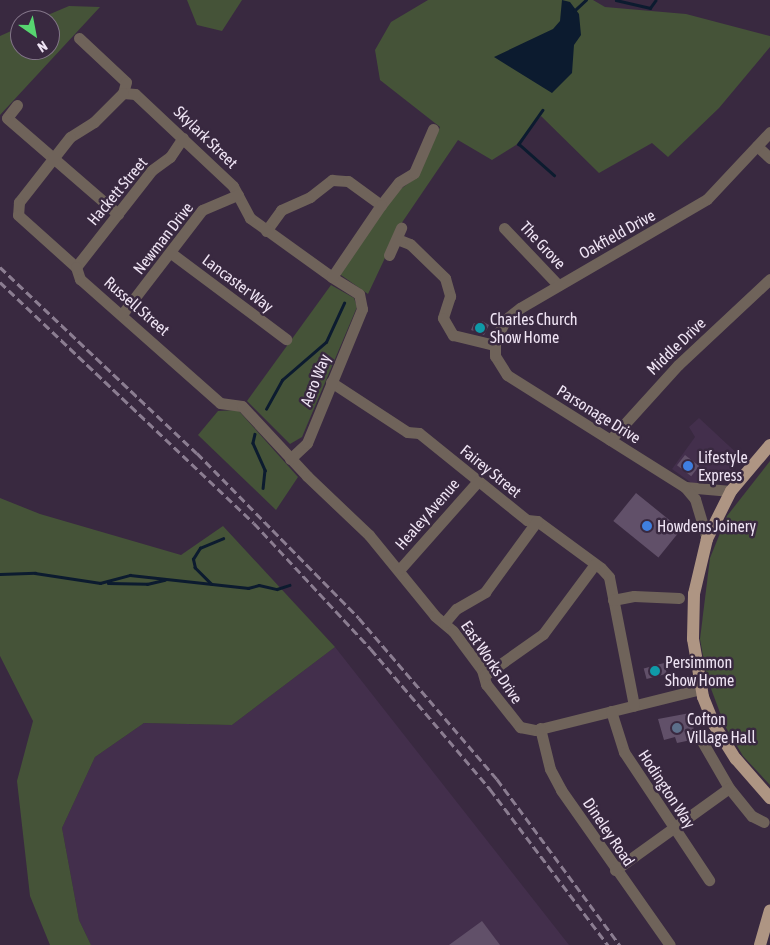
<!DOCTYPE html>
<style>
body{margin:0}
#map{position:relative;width:770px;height:945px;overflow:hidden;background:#392940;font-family:"Asap Condensed",sans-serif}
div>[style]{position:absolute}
.built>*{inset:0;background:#432f4c}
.green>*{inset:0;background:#455338}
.water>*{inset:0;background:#0c1b2f}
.stream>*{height:2.5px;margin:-1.25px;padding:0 1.25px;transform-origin:1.25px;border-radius:1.25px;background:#0c1b2f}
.building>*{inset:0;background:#615069;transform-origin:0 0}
.minor>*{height:11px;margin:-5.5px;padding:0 5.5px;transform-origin:5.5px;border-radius:5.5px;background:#6f635a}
.major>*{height:12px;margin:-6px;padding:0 6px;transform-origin:6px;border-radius:6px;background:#ae9583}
.rail>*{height:2.5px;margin-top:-1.25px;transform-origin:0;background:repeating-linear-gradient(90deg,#8b7d91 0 8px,transparent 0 12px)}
.dots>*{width:14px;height:14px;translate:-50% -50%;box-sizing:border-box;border:2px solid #392940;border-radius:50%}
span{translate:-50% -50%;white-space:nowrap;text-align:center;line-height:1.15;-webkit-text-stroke:5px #392940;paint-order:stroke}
.street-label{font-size:16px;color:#efe4f4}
.poi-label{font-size:16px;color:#efe4f4}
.left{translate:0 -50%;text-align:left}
.north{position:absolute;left:10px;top:10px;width:50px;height:50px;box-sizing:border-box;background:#392940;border:1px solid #827488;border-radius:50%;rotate:147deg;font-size:14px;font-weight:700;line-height:20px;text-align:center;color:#efe4f4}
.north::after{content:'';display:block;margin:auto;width:18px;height:22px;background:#57d570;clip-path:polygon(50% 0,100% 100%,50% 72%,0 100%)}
</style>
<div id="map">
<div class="built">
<div style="clip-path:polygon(699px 418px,742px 458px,724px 478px,693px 484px,672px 469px,695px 437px,689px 427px)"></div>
<div style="clip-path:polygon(335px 647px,569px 945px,91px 945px,79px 920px,62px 828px,95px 757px,144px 723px,232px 725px)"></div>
</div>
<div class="green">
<div style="clip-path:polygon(187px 0,242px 0,222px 31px,197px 25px)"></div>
<div style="clip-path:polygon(428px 0,593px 0,605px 7px,686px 14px,770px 36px,770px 47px,719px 108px,668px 157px,652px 143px,599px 173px,541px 116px,516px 145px,492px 160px,458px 140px,401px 224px,368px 294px,338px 273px,398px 191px,417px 177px,440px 127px,380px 80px,375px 50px,391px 22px)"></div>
<div style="clip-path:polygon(69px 6px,100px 7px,0 115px,0 36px,20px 27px,20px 50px,50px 50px,50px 20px,36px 20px)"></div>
<div style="clip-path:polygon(331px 285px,354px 298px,357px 307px,302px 437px,290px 444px,247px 401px)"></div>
<div style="clip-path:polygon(238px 410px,298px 477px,276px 510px,198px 435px,218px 411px)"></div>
<div style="clip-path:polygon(770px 461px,770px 785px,743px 756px,725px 726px,707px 678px,700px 639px,710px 558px,727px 516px)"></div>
<div style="clip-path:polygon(0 498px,40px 514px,181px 555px,223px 526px,335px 647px,232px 725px,144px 723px,95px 757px,62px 828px,79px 920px,91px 945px,50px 945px,30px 896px,17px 781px,33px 721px,0 656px)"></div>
</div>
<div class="water">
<div style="clip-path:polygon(562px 0,570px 2px,579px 14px,581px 35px,574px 45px,572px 73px,552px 93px,494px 57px,553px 29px,560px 21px)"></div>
</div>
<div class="stream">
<div style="left:616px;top:0;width:35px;rotate:13deg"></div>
<div style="left:650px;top:8px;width:9px;rotate:-54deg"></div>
<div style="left:574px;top:11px;width:16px;rotate:-43deg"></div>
<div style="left:543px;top:110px;width:42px;rotate:125.2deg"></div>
<div style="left:519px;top:144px;width:47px;rotate:41.5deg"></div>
<div style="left:266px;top:409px;width:33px;rotate:-61deg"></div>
<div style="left:282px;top:380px;width:58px;rotate:-40.8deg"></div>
<div style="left:326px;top:342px;width:43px;rotate:-65.2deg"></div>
<div style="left:255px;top:434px;width:9px;rotate:103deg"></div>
<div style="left:253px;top:443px;width:30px;rotate:66deg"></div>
<div style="left:265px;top:470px;width:18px;rotate:96deg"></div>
<div style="left:0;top:574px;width:35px;rotate:-2deg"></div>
<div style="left:35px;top:573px;width:66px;rotate:8.7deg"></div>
<div style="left:100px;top:583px;width:31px;rotate:-15deg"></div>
<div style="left:130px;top:575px;width:119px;rotate:6.3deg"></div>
<div style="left:248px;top:588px;width:11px;rotate:-15deg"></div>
<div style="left:259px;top:585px;width:18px;rotate:13deg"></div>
<div style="left:277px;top:589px;width:13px;rotate:-18deg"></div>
<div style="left:108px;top:583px;width:39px;rotate:1deg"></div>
<div style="left:147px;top:584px;width:18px;rotate:-13deg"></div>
<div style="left:211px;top:584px;width:23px;rotate:-135deg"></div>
<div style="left:195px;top:568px;width:9px;rotate:-103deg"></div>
<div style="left:193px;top:559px;width:13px;rotate:-58deg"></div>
<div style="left:200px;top:548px;width:25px;rotate:-23deg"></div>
</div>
<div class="building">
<div style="clip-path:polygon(482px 321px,489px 325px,484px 335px,471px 330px,474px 323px,479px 326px)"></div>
<div style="left:685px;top:455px;width:18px;height:13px;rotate:38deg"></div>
<div style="left:636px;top:493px;width:58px;height:36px;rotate:39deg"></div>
<div style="left:664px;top:663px;width:11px;height:21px;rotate:75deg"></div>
<div style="clip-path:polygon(690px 713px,696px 739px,677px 743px,675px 737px,664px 740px,658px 719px)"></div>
<div style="clip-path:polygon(482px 921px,500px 945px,449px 945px)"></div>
</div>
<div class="minor">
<div style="left:79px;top:38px;width:64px;rotate:43.1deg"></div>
<div style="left:126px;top:82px;width:11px;rotate:105deg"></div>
<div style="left:17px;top:105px;width:16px;rotate:128deg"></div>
<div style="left:7px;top:118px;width:147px;rotate:40.9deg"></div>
<div style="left:757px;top:146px;width:18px;rotate:43deg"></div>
<div style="left:504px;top:228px;width:79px;rotate:46.5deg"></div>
<div style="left:266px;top:231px;width:26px;rotate:-54deg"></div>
<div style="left:281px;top:210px;width:32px;rotate:-24deg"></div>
<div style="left:310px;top:197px;width:28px;rotate:-38deg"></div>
<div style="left:332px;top:180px;width:16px;rotate:4deg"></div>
<div style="left:348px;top:181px;width:41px;rotate:36deg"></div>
<div style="left:381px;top:205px;width:29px;rotate:-52deg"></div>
<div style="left:399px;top:182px;width:17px;rotate:-31deg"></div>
<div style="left:414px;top:173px;width:48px;rotate:-66.6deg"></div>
<div style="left:397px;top:239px;width:14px;rotate:21deg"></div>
<div style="left:410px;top:244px;width:49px;rotate:44.2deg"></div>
<div style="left:445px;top:278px;width:19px;rotate:74deg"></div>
<div style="left:450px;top:296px;width:23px;rotate:108deg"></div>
<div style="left:443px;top:318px;width:20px;rotate:60deg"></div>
<div style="left:453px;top:335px;width:42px;rotate:13.7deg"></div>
<div style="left:171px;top:253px;width:144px;rotate:36.8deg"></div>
<div style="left:389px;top:255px;width:30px;rotate:-66deg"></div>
<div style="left:76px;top:267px;width:123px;rotate:-51.9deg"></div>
<div style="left:152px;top:170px;width:22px;rotate:-36deg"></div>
<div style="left:170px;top:157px;width:23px;rotate:-56deg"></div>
<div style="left:332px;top:277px;width:101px;rotate:-144.3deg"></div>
<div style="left:250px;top:218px;width:36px;rotate:-118deg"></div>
<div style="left:233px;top:186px;width:134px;rotate:-136.8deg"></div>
<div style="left:135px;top:94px;width:12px;rotate:-175deg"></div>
<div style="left:123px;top:93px;width:41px;rotate:135deg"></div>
<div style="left:94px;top:122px;width:28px;rotate:148deg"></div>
<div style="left:70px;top:137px;width:83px;rotate:128.1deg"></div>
<div style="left:19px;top:202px;width:13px;rotate:94deg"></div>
<div style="left:18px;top:215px;width:78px;rotate:41.9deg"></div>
<div style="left:76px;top:267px;width:13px;rotate:72deg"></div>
<div style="left:80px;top:279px;width:187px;rotate:41.5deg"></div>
<div style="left:220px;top:403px;width:22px;rotate:8deg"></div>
<div style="left:242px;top:406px;width:96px;rotate:47.1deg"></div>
<div style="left:307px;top:476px;width:86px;rotate:43.6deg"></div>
<div style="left:369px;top:535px;width:104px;rotate:50.8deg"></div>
<div style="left:435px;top:616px;width:23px;rotate:40deg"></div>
<div style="left:453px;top:631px;width:49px;rotate:53.4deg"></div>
<div style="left:482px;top:670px;width:15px;rotate:74deg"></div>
<div style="left:486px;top:684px;width:55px;rotate:51.7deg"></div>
<div style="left:520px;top:727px;width:16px;rotate:11deg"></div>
<div style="left:536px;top:730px;width:170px;rotate:-14deg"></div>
<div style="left:123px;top:313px;width:130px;rotate:-52.5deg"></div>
<div style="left:202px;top:210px;width:39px;rotate:-23deg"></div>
<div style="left:331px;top:382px;width:91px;rotate:33.3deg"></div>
<div style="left:407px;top:432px;width:12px;rotate:5deg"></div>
<div style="left:419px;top:433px;width:139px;rotate:38.9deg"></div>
<div style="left:527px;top:520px;width:10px;rotate:6deg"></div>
<div style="left:537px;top:521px;width:79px;rotate:36.3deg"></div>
<div style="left:601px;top:568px;width:12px;rotate:48deg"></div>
<div style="left:609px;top:577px;width:131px;rotate:79deg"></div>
<div style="left:610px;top:440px;width:101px;rotate:-47.8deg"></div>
<div style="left:678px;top:365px;width:126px;rotate:-43.1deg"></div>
<div style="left:290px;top:459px;width:23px;rotate:-43deg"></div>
<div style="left:307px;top:443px;width:145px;rotate:-67.7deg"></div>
<div style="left:362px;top:309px;width:15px;rotate:-101deg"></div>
<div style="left:359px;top:294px;width:32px;rotate:-148deg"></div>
<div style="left:332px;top:277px;width:87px;rotate:-55.8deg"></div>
<div style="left:685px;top:487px;width:46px;rotate:5deg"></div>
<div style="left:707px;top:539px;width:42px;rotate:-106.7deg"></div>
<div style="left:695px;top:499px;width:16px;rotate:-130deg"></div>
<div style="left:685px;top:487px;width:210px;rotate:-147.8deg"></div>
<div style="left:507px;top:375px;width:22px;rotate:-122deg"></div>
<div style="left:495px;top:356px;width:16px;rotate:-90deg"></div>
<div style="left:495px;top:340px;width:24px;rotate:-62deg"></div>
<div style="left:506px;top:319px;width:18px;rotate:-38deg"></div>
<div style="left:520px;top:308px;width:216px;rotate:-30.2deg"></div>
<div style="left:707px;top:199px;width:92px;rotate:-46.8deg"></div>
<div style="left:400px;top:569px;width:118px;rotate:-48.4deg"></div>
<div style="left:613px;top:600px;width:21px;rotate:-11deg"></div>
<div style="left:634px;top:596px;width:45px;rotate:2.5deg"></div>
<div style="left:445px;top:622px;width:17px;rotate:-50deg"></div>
<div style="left:456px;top:609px;width:34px;rotate:-30deg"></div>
<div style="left:485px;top:592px;width:88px;rotate:-53.8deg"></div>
<div style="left:485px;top:675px;width:71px;rotate:-35.3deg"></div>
<div style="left:543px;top:634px;width:87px;rotate:-53.4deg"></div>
<div style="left:611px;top:711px;width:43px;rotate:72.4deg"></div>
<div style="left:624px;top:752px;width:154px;rotate:56.4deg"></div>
<div style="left:540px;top:728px;width:42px;rotate:76.3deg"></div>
<div style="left:550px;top:769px;width:24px;rotate:62deg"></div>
<div style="left:561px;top:790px;width:189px;rotate:54.9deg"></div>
<div style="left:703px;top:743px;width:52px;rotate:60deg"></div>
<div style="left:729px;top:788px;width:36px;rotate:51deg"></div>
<div style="left:752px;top:816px;width:13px;rotate:27deg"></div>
<div style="left:615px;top:870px;width:140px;rotate:-35.7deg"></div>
</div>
<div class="major">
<div style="left:770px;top:445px;width:60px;rotate:130.3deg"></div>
<div style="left:731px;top:491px;width:54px;rotate:116.6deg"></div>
<div style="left:707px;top:539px;width:57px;rotate:103.3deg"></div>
<div style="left:694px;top:594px;width:45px;rotate:91.3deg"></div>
<div style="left:693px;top:639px;width:59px;rotate:80.2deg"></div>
<div style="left:703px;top:697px;width:31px;rotate:68deg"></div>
<div style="left:715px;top:726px;width:39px;rotate:58deg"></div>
<div style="left:736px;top:759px;width:52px;rotate:48.9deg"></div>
<div style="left:760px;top:945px;width:36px;rotate:-74deg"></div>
</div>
<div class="rail">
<div style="left:0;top:267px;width:271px;rotate:43.4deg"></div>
<div style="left:197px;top:453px;width:231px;rotate:45.5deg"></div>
<div style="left:359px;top:618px;width:212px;rotate:49.4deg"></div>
<div style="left:497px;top:779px;width:207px;rotate:53.5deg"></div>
<div style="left:0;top:282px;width:350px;rotate:43.5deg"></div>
<div style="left:254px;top:523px;width:172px;rotate:47.1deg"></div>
<div style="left:371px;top:649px;width:184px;rotate:49.6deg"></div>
<div style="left:490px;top:789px;width:196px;rotate:52.9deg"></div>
</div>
<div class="dots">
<div style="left:480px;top:328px;background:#0f9aa8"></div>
<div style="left:688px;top:466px;background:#3f7fe0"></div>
<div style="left:647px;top:526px;background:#3f7fe0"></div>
<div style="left:655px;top:671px;background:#0f9aa8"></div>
<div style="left:677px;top:728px;background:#5c6f8a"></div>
</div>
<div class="street-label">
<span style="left:206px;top:137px;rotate:44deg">Skylark Street</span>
<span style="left:117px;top:191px;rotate:-50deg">Hackett Street</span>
<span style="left:617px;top:234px;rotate:-29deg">Oakfield Drive</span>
<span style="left:163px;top:238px;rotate:-52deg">Newman Drive</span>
<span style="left:543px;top:245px;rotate:47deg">The Grove</span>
<span style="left:238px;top:283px;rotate:37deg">Lancaster Way</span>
<span style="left:137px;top:306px;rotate:41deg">Russell Street</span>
<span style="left:676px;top:346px;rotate:-44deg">Middle Drive</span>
<span style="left:315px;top:380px;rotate:-68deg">Aero Way</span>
<span style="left:599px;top:414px;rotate:32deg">Parsonage Drive</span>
<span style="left:491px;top:471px;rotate:39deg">Fairey Street</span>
<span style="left:427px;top:514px;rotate:-49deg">Healey Avenue</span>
<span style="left:492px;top:662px;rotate:56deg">East Works Drive</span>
<span style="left:667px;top:789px;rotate:57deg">Hodington Way</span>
<span style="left:609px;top:832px;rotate:56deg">Dineley Road</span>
</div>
<div class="poi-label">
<span class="left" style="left:490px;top:328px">Charles Church<br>Show Home</span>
<span class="left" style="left:698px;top:466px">Lifestyle<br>Express</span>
<span class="left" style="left:657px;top:526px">Howdens Joinery</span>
<span class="left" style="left:665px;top:671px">Persimmon<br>Show Home</span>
<span class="left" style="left:687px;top:728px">Cofton<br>Village Hall</span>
</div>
<div class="north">N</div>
</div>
